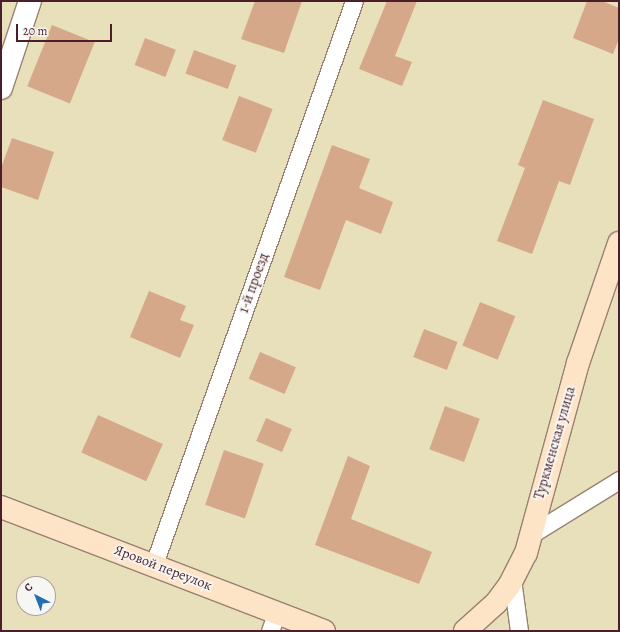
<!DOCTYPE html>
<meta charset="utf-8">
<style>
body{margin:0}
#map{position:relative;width:620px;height:632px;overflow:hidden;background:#e7e0bb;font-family:Alegreya,serif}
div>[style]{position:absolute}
.building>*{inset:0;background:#d6a88a;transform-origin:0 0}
.roads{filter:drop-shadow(1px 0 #988073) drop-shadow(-1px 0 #988073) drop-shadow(0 1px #988073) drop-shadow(0 -1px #988073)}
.lane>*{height:17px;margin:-8.5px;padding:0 8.5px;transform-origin:8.5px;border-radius:8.5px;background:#fff}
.street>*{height:22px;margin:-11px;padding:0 11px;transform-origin:11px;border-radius:11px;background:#fff}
.secondary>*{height:22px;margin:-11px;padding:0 11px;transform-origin:11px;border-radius:11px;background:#fee4c6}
span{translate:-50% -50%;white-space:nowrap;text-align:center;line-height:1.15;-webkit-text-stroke:3.5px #f6f6f2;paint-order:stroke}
.street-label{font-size:14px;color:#4a1f2b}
.frame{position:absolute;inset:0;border:2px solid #4a1f2b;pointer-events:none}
.north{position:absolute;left:16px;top:576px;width:40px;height:40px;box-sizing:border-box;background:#f6f6f2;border:1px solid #b1a0a2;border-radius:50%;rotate:318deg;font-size:11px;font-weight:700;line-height:16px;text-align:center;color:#4a1f2b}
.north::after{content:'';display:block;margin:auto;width:14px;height:18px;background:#1f6fb2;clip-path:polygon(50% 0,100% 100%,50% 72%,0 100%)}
.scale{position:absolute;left:16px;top:24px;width:96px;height:18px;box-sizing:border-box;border:2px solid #4a1f2b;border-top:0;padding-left:5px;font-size:12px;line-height:14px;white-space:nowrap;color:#4a1f2b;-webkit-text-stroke:3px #f6f6f2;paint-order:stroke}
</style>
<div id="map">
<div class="building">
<div style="clip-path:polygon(255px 1px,302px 1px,284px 53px,241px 39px)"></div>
<div style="clip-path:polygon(387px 1px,417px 1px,395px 56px,412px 62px,402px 86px,359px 69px)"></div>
<div style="clip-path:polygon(587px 1px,602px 1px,619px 8px,619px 39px,613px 54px,573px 38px)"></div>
<div style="left:52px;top:25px;width:46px;height:66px;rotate:22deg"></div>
<div style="left:145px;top:38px;width:33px;height:29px;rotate:21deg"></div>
<div style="left:194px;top:50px;width:45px;height:25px;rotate:20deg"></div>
<div style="left:239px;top:96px;width:36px;height:47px;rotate:21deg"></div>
<div style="clip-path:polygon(543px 100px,594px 119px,570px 185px,559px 181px,532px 254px,497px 241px,525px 168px,518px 165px)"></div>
<div style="clip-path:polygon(12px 138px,54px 152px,38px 200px,1px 187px,1px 168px)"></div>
<div style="clip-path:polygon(332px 145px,370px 159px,359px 188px,393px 202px,381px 234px,346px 220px,320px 290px,284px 277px)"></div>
<div style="clip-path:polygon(149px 291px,186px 306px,180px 320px,194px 325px,180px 358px,130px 337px)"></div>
<div style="left:480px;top:302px;width:38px;height:47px;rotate:22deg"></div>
<div style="left:424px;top:329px;width:36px;height:30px;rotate:21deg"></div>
<div style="left:260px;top:352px;width:39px;height:29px;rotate:23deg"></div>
<div style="left:445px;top:406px;width:37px;height:46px;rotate:20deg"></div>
<div style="left:98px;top:415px;width:71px;height:41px;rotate:24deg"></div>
<div style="left:266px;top:418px;width:28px;height:25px;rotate:23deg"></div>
<div style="left:224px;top:450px;width:42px;height:58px;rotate:19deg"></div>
<div style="clip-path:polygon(348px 456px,370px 466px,351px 519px,432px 552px,419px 584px,315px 545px)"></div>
</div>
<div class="roads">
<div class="lane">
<div style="left:530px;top:535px;width:105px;rotate:-31.7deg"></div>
<div style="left:154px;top:564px;width:597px;rotate:-70.44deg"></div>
<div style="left:512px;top:579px;width:52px;rotate:82.3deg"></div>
<div style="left:270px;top:631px;width:20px;rotate:-70deg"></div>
</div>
<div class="street">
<div style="left:1px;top:88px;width:92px;rotate:-71.6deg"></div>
</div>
<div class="secondary">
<div style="left:1px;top:507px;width:346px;rotate:21deg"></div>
<div style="left:465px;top:631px;width:42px;rotate:-42.1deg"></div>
<div style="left:496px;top:603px;width:21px;rotate:-53deg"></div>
<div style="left:509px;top:586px;width:37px;rotate:-63deg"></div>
<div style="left:526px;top:553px;width:197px;rotate:-74.7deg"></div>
<div style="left:578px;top:363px;width:127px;rotate:-71.1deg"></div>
</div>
</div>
<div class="street-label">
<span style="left:254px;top:283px;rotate:-70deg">1-й проезд</span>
<span style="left:555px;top:443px;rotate:-74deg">Туркменская улица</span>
<span style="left:163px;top:568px;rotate:21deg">Яровой переулок</span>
</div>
<div class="frame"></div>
<div class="north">С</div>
<div class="scale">20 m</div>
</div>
